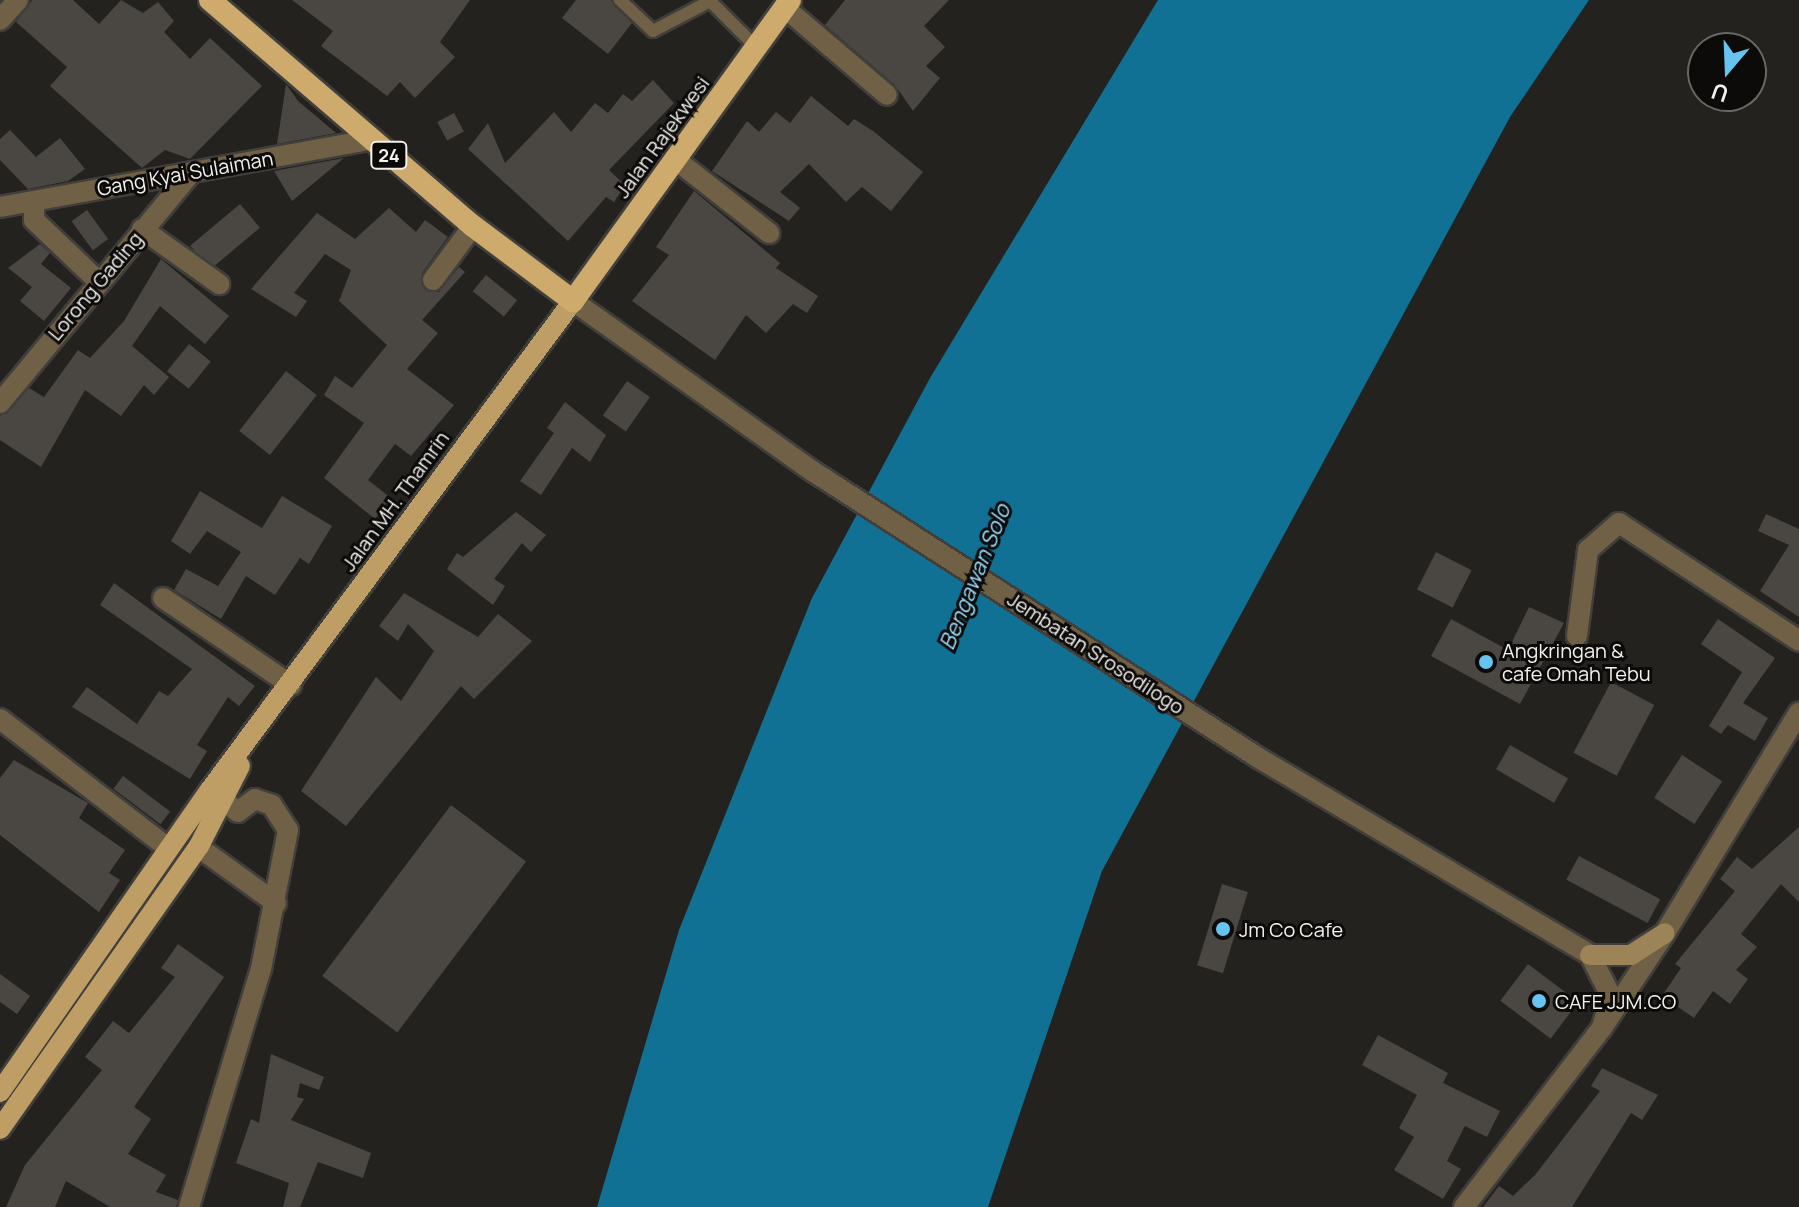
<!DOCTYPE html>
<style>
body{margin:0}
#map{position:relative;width:1799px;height:1207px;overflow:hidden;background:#24221e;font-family:Manrope,sans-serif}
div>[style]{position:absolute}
.water>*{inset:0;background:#117195}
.building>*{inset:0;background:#4a4743;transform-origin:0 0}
.roads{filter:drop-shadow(2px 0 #413f3b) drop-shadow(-2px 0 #413f3b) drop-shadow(0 2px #413f3b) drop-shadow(0 -2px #413f3b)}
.service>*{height:12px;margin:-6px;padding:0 6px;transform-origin:6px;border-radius:6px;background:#706046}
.minor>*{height:20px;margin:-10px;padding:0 10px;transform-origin:10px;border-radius:10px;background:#706046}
.tertiary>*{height:20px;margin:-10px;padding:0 10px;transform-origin:10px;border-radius:10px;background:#706046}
.secondary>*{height:20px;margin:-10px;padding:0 10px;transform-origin:10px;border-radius:10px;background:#9c8358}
.primary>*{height:20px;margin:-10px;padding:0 10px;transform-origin:10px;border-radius:10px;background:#bf9e66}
.trunk>*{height:22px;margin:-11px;padding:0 11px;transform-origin:11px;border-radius:11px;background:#ceaa6c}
.dots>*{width:22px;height:22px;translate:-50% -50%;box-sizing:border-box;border:4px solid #0c0b0a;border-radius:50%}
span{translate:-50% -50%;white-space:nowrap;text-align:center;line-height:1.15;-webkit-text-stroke:6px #0c0b0a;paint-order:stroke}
.shield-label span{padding:2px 6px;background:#0c0b0a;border:2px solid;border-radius:6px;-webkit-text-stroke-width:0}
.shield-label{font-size:18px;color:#f2f1ee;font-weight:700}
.street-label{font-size:20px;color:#f2f1ee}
.poi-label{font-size:20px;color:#f2f1ee}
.left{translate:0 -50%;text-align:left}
.water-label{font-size:22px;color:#9ad9f8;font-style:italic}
.north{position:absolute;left:1687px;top:32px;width:80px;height:80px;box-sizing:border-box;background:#0c0b0a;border:2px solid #686765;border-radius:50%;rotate:199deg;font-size:22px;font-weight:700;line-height:32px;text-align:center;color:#f2f1ee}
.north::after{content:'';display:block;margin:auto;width:28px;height:36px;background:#66c4ef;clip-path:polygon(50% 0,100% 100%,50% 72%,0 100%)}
</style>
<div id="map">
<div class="water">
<div style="clip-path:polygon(1158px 0,1589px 0,1510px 117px,1102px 871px,988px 1207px,597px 1207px,679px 930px,812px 598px,930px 378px)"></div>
</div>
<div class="building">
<div style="clip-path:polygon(32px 0,73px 0,99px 24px,121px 0,143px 13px,158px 2px,174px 21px,164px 32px,190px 59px,210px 38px,262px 86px,190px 159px,165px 150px,142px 168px,50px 86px,67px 67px,16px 22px)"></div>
<div style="clip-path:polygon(292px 0,470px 0,440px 42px,455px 57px,415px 98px,400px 82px,387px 96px,321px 46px,333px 31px)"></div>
<div style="clip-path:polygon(576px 0,611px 0,632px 23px,608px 54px,562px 18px)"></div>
<div style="clip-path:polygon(845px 0,949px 0,924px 26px,945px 47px,926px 66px,940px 78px,913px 111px,895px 85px,825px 25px)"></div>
<div style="clip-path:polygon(653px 80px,674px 103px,609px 170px,625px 185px,614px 202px,606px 197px,568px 241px,468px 149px,488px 123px,505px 163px,554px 112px,571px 132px,595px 103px,608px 113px,623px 94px,632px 101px)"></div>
<div style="clip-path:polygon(286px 84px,298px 101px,336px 133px,277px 144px)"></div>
<div style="clip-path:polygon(811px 96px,848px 126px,854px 119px,873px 131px,923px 172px,891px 211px,862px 187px,846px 202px,809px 164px,780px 192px,800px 208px,789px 221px,712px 171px,747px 121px,759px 132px,776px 112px,790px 123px)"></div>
<div style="left:454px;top:113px;width:21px;height:19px;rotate:62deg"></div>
<div style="clip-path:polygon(10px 130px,36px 157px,60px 138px,85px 169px,68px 181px,28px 189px,0 160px,0 139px)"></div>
<div style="clip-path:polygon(344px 158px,292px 201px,274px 171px)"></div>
<div style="clip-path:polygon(694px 191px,780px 263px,776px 268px,818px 296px,807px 313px,793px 304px,766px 333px,746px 315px,715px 360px,632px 301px,669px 255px,656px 247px)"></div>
<div style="left:240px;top:204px;width:31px;height:65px;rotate:50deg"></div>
<div style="clip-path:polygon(389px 208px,416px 232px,425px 220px,448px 237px,422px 273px,425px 290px,439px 292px,459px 267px,465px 272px,422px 320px,438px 333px,407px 369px,454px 405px,411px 456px,395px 444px,368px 480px,391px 498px,375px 519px,324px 478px,364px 423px,324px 395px,335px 376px,352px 388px,387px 345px,339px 301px,351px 270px,325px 254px,294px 293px,307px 301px,296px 317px,251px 289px,317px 213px,355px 239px)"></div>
<div style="left:87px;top:210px;width:36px;height:19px;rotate:54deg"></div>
<div style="clip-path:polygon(40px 244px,50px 253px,41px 264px,71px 288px,44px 321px,20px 301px,32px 287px,8px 268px)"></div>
<div style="clip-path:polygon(161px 259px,229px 316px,205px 344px,160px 306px,132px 346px,169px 377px,154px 395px,144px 385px,121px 416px,85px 390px,41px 467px,0 440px,0 416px,29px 388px,44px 397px,78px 350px,90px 358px,124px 321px)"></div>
<div style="left:486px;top:275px;width:40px;height:21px;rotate:39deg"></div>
<div style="left:189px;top:344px;width:28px;height:35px;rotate:39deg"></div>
<div style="left:286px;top:371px;width:39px;height:76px;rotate:38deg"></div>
<div style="left:627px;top:381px;width:28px;height:42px;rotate:35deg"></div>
<div style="clip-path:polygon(565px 402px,606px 435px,590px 462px,572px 448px,541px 495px,520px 481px,554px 433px,547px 428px)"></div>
<div style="clip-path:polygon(200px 491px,262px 528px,282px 496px,332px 526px,309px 564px,300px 558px,275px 595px,246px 576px,221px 619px,174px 590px,186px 569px,218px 586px,241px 552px,207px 531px,190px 554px,171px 541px)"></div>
<div style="clip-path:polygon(516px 512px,546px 535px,531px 552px,522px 543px,494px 579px,505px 586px,493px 605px,447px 569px,457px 553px,463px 557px)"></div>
<div style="clip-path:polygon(1766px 514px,1799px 529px,1799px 617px,1760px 591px,1789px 545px,1758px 531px)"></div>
<div style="left:1436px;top:552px;width:40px;height:42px;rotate:27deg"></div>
<div style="clip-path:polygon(114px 583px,255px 686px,239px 706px,228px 697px,197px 745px,207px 751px,190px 779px,72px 707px,87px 687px,137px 724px,159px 691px,168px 696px,192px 669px,100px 605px)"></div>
<div style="clip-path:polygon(404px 593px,478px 637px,498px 614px,532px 641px,474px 699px,461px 686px,346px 826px,301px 791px,376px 677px,401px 701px,434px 651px,408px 624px,398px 641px,379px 626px)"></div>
<div style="clip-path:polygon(1529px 607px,1564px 623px,1520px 704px,1431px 656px,1451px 619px,1508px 650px)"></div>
<div style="clip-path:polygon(1718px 619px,1775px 658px,1743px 703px,1768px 718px,1755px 741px,1728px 725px,1721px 734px,1709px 726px,1742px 672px,1701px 644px)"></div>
<div style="left:1611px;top:682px;width:49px;height:80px;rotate:28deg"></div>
<div style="left:1510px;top:745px;width:67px;height:28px;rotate:30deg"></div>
<div style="left:1682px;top:755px;width:48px;height:51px;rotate:33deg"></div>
<div style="clip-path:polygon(14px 760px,88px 803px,79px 818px,125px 850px,109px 873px,120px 880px,99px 912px,0 835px,0 778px)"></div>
<div style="left:123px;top:776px;width:59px;height:16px;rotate:37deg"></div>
<div style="left:451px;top:805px;width:94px;height:214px;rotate:37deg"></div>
<div style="clip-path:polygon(1799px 827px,1799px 902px,1781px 884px,1741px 934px,1757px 947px,1736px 970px,1748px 979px,1730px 1004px,1713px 991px,1694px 1018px,1662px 996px,1681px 968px,1675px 964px,1735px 891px,1720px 879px,1737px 857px,1752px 869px)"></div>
<div style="left:1579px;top:856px;width:92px;height:27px;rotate:28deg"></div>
<div style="left:1222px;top:884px;width:27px;height:85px;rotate:17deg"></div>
<div style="clip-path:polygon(178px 944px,224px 977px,134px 1107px,151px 1119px,128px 1154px,166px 1175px,156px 1192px,178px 1200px,176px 1207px,110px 1207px,66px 1181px,55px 1207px,6px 1207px,25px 1165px,102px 1070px,85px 1057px,113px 1021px,129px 1033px,175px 977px,161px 968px)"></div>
<div style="left:1528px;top:964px;width:63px;height:46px;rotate:37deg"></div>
<div style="clip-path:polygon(0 974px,30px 996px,17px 1014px,0 1002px)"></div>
<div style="clip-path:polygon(1378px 1035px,1448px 1073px,1443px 1083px,1500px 1111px,1487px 1137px,1465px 1126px,1447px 1161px,1461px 1169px,1443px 1199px,1394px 1170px,1414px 1137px,1399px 1128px,1417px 1095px,1362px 1065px)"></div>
<div style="clip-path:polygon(271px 1054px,324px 1077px,319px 1090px,300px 1083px,297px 1097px,304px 1099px,291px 1120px,371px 1153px,363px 1178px,318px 1162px,300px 1207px,283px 1207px,289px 1183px,236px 1163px,251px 1119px,259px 1123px)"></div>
<div style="clip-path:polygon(1602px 1068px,1658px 1095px,1642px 1120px,1631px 1113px,1572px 1207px,1483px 1207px,1499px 1186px,1513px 1196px,1535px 1175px,1600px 1091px,1591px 1086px)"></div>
</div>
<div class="roads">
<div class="service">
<div style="left:620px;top:0;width:45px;rotate:43.2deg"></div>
<div style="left:653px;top:31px;width:67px;rotate:-27.7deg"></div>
<div style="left:711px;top:2px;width:64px;rotate:45deg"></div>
</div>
<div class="minor">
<div style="left:784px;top:7px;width:135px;rotate:40.5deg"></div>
<div style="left:0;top:20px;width:27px;rotate:-48deg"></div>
<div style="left:675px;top:159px;width:120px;rotate:38.2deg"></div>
<div style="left:34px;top:201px;width:19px;rotate:90deg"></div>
<div style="left:34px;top:220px;width:88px;rotate:43.6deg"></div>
<div style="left:0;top:207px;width:376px;rotate:-10.3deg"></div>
<div style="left:142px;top:229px;width:95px;rotate:35.5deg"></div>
<div style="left:433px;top:280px;width:67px;rotate:-53.5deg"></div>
<div style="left:0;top:403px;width:300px;rotate:-50.3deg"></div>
<div style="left:163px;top:598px;width:155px;rotate:34.2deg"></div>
<div style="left:1577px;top:636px;width:87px;rotate:-82.7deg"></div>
<div style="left:1588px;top:550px;width:41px;rotate:-41.1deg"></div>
<div style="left:1619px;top:523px;width:215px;rotate:33.2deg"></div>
<div style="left:0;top:719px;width:212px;rotate:37.5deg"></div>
<div style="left:208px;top:854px;width:84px;rotate:35.8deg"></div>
<div style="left:1665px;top:933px;width:258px;rotate:-58.7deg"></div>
<div style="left:189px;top:1207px;width:249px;rotate:-73.2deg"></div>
<div style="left:261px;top:969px;width:142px;rotate:-79deg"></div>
<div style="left:288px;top:830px;width:30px;rotate:-123deg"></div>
<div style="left:272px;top:805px;width:18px;rotate:-161deg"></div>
<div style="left:255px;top:799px;width:21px;rotate:143deg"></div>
<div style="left:238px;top:812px;width:19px;rotate:-141deg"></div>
</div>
<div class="tertiary">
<div style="left:573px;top:301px;width:296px;rotate:35.4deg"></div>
<div style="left:814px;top:472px;width:527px;rotate:32.75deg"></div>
<div style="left:1257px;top:757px;width:387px;rotate:30.7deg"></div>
<div style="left:1590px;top:955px;width:46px;rotate:62.9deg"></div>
<div style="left:1611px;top:996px;width:33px;rotate:106deg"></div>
<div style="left:1464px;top:1207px;width:226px;rotate:-52.4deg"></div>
<div style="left:1602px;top:1028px;width:114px;rotate:-56.4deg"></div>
</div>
<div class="secondary">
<div style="left:1590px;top:955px;width:41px"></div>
<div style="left:1631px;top:955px;width:40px;rotate:-32.9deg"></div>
</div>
<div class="primary">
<div style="left:0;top:1092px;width:368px;rotate:-55.2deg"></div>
<div style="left:210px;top:790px;width:609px;rotate:-53.41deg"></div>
<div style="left:0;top:1129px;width:346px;rotate:-54.9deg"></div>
<div style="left:199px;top:846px;width:90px;rotate:-62.9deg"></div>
</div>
<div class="trunk">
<div style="left:210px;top:0;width:347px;rotate:40.7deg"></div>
<div style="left:473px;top:226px;width:125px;rotate:36.9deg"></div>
<div style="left:573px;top:301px;width:371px;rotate:-54.2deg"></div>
</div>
</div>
<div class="dots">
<div style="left:1486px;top:662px;background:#66c4ef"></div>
<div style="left:1223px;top:929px;background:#66c4ef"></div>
<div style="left:1539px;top:1001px;background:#66c4ef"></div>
</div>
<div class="shield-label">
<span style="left:389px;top:155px">24</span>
</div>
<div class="street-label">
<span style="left:662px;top:137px;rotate:-54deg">Jalan Rajekwesi</span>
<span style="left:185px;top:173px;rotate:-10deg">Gang Kyai Sulaiman</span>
<span style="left:95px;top:286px;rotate:-50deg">Lorong Gading</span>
<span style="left:395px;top:501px;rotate:-54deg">Jalan MH. Thamrin</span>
<span style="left:1096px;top:653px;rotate:33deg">Jembatan Srosodilogo</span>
</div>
<div class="poi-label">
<span class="left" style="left:1502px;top:662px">Angkringan &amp;<br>cafe Omah Tebu</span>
<span class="left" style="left:1239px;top:929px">Jm Co Cafe</span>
<span class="left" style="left:1555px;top:1001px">CAFE JJM.CO</span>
</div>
<div class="water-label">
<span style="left:975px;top:577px;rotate:-68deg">Bengawan Solo</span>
</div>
<div class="north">U</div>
</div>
